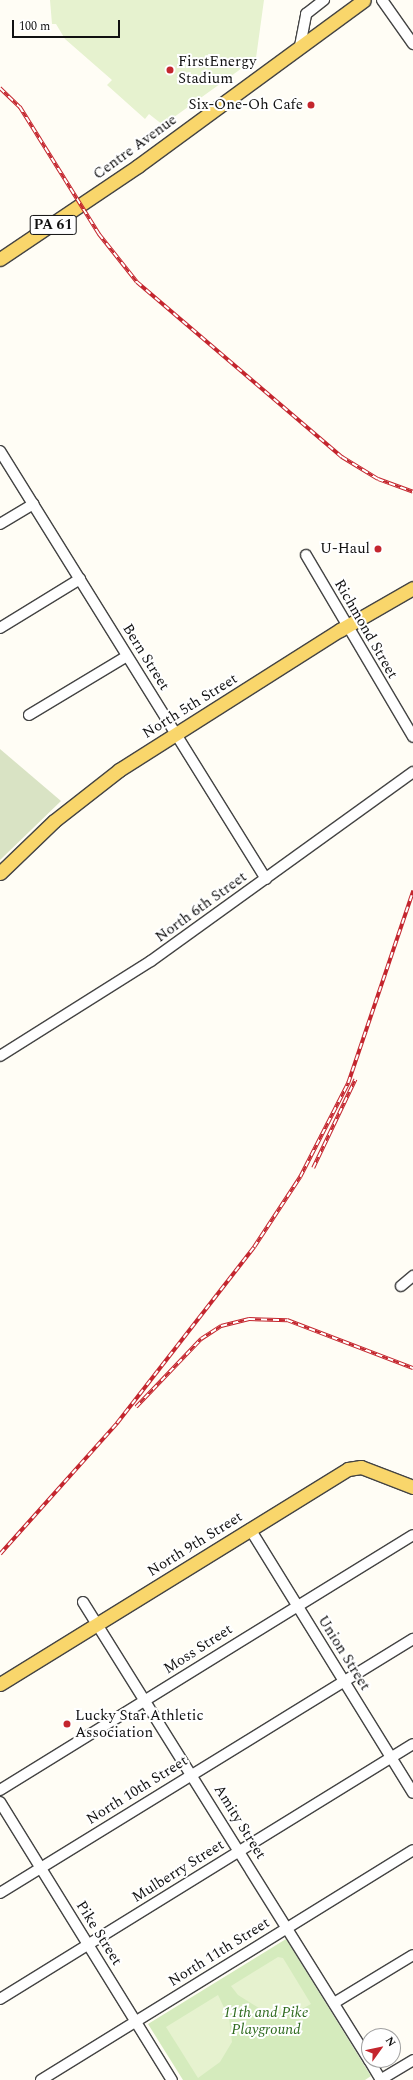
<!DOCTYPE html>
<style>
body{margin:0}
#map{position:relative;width:413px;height:2080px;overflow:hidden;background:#fffdf5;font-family:Spectral,serif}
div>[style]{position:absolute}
.green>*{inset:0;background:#d5ebbd}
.cemetery>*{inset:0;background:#d9e3c4}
.pitch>*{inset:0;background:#e6f2cf}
.roads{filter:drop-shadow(1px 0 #444) drop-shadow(-1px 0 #444) drop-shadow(0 1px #444) drop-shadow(0 -1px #444)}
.minor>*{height:10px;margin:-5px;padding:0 5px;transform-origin:5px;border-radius:5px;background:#fff}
.major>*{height:13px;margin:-6.5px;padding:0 6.5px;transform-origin:6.5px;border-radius:6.5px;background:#f9d66b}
.rail>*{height:3.5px;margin-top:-1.75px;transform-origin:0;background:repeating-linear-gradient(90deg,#fff 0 6px,#c4262e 0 12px);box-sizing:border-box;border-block:1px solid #c4262e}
.dots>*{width:11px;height:11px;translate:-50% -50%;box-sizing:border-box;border:2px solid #fff;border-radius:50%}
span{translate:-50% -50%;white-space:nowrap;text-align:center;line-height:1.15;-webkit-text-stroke:4px #fff;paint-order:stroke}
.shield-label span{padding:1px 3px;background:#fff;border:1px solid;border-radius:3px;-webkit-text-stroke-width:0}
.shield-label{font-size:14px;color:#111;font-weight:700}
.poi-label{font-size:15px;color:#111}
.left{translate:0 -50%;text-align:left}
.right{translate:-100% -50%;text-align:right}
.street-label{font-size:15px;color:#111}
.park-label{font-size:15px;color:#2f6b1f;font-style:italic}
.north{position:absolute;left:361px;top:2028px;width:40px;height:40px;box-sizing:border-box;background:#fff;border:1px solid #a0a0a0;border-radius:50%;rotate:57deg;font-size:11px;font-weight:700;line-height:16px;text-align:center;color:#111}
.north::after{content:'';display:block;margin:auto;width:14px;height:18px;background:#c4262e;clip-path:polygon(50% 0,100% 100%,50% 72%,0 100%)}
.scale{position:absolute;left:12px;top:20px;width:108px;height:18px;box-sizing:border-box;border:2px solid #111;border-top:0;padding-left:5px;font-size:12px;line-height:14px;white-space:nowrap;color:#111;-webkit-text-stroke:3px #fff;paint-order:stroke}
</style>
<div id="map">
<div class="green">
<div style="clip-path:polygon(286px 1939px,371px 2076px,365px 2080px,183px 2080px,148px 2024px)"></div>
</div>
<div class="cemetery">
<div style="clip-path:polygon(0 749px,61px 801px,0 860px)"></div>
</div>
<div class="pitch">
<div style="clip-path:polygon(50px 0,264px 0,256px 58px,163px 125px,149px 114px,145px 119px,107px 85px,112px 80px,65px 39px,56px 24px,52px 24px)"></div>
<div style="clip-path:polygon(278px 1957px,283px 1958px,311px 2004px,300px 2010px,279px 2012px,259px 2008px,238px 1995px,231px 1986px)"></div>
<div style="clip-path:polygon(218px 1995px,229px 2018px,232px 2042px,220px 2062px,198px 2078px,166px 2027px)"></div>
</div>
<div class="roads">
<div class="minor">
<div style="left:382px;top:0;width:54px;rotate:54.8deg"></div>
<div style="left:300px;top:46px;width:33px;rotate:-79deg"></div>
<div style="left:306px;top:14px;width:23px;rotate:-38deg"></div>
<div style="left:0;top:451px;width:504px;rotate:58.14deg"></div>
<div style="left:0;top:524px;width:39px;rotate:-31deg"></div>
<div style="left:306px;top:555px;width:211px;rotate:59.5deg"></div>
<div style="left:0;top:628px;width:94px;rotate:-31.5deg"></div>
<div style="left:29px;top:715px;width:114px;rotate:-31deg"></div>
<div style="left:0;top:1056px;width:178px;rotate:-32.2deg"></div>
<div style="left:151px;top:961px;width:323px;rotate:-35.8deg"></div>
<div style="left:401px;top:1286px;width:16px;rotate:-40deg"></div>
<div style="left:250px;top:1529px;width:310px;rotate:58.3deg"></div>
<div style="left:83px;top:1602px;width:540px;rotate:58.02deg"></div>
<div style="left:0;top:1790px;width:485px;rotate:-31.7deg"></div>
<div style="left:0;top:1802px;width:327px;rotate:58.3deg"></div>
<div style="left:0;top:1893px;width:485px;rotate:-31.6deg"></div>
<div style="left:0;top:1999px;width:485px;rotate:-31.7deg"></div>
<div style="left:334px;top:2003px;width:92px;rotate:-31.3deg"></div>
<div style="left:369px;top:2060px;width:23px;rotate:59deg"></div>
<div style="left:41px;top:2080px;width:437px;rotate:-31.7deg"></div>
<div style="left:380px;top:2080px;width:39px;rotate:-31deg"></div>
</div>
<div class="major">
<div style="left:0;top:259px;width:166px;rotate:-34deg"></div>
<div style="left:138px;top:166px;width:280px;rotate:-36.3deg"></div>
<div style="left:0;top:873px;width:75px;rotate:-43.9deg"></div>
<div style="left:54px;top:821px;width:83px;rotate:-38.1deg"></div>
<div style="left:119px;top:770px;width:262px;rotate:-32.4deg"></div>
<div style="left:340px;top:630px;width:84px;rotate:-29.9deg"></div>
<div style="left:0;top:1684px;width:409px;rotate:-31.7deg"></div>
<div style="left:348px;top:1469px;width:13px;rotate:-9deg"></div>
<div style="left:361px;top:1467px;width:56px;rotate:21deg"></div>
</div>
</div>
<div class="rail">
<div style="left:0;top:88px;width:28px;rotate:44deg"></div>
<div style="left:20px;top:107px;width:150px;rotate:58.1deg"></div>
<div style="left:99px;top:234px;width:61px;rotate:51.6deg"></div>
<div style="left:137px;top:282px;width:270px;rotate:40.5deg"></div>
<div style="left:342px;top:457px;width:42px;rotate:31.4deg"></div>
<div style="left:378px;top:479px;width:37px;rotate:20deg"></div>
<div style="left:313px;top:1168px;width:98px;rotate:-64.5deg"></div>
<div style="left:136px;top:1407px;width:94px;rotate:-46.3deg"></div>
<div style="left:201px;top:1339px;width:24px;rotate:-33deg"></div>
<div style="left:221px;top:1326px;width:29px;rotate:-14deg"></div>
<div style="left:249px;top:1319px;width:38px;rotate:2deg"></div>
<div style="left:287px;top:1320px;width:135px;rotate:20.9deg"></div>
<div style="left:0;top:1554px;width:176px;rotate:-48.2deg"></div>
<div style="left:117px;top:1423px;width:223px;rotate:-52.1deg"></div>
<div style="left:254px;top:1247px;width:84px;rotate:-56.7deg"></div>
<div style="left:300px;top:1177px;width:106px;rotate:-62.9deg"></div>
<div style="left:348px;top:1083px;width:203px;rotate:-71.3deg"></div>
</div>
<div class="dots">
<div style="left:170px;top:70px;background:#c4262e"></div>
<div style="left:311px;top:105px;background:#c4262e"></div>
<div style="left:378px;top:549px;background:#c4262e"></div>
<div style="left:67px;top:1724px;background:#c4262e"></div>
</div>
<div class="shield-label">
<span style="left:53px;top:225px">PA 61</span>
</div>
<div class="poi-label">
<span class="left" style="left:178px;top:70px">FirstEnergy<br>Stadium</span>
<span class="right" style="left:303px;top:105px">Six-One-Oh Cafe</span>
<span class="right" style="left:370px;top:549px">U-Haul</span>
<span class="left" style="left:75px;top:1724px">Lucky Star Athletic<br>Association</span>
</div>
<div class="street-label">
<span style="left:135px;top:147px;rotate:-36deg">Centre Avenue</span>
<span style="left:366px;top:629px;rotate:60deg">Richmond Street</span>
<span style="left:146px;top:657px;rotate:58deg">Bern Street</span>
<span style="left:190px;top:706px;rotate:-32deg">North 5th Street</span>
<span style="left:201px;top:907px;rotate:-36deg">North 6th Street</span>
<span style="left:195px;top:1544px;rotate:-32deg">North 9th Street</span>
<span style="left:198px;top:1649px;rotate:-33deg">Moss Street</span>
<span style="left:344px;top:1653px;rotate:58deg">Union Street</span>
<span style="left:137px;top:1790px;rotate:-32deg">North 10th Street</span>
<span style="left:240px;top:1822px;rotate:58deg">Amity Street</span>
<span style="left:178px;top:1871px;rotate:-32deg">Mulberry Street</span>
<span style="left:99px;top:1933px;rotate:58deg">Pike Street</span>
<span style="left:219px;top:1952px;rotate:-32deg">North 11th Street</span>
</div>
<div class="park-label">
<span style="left:266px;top:2021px">11th and Pike<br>Playground</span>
</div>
<div class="north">N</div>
<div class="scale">100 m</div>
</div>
